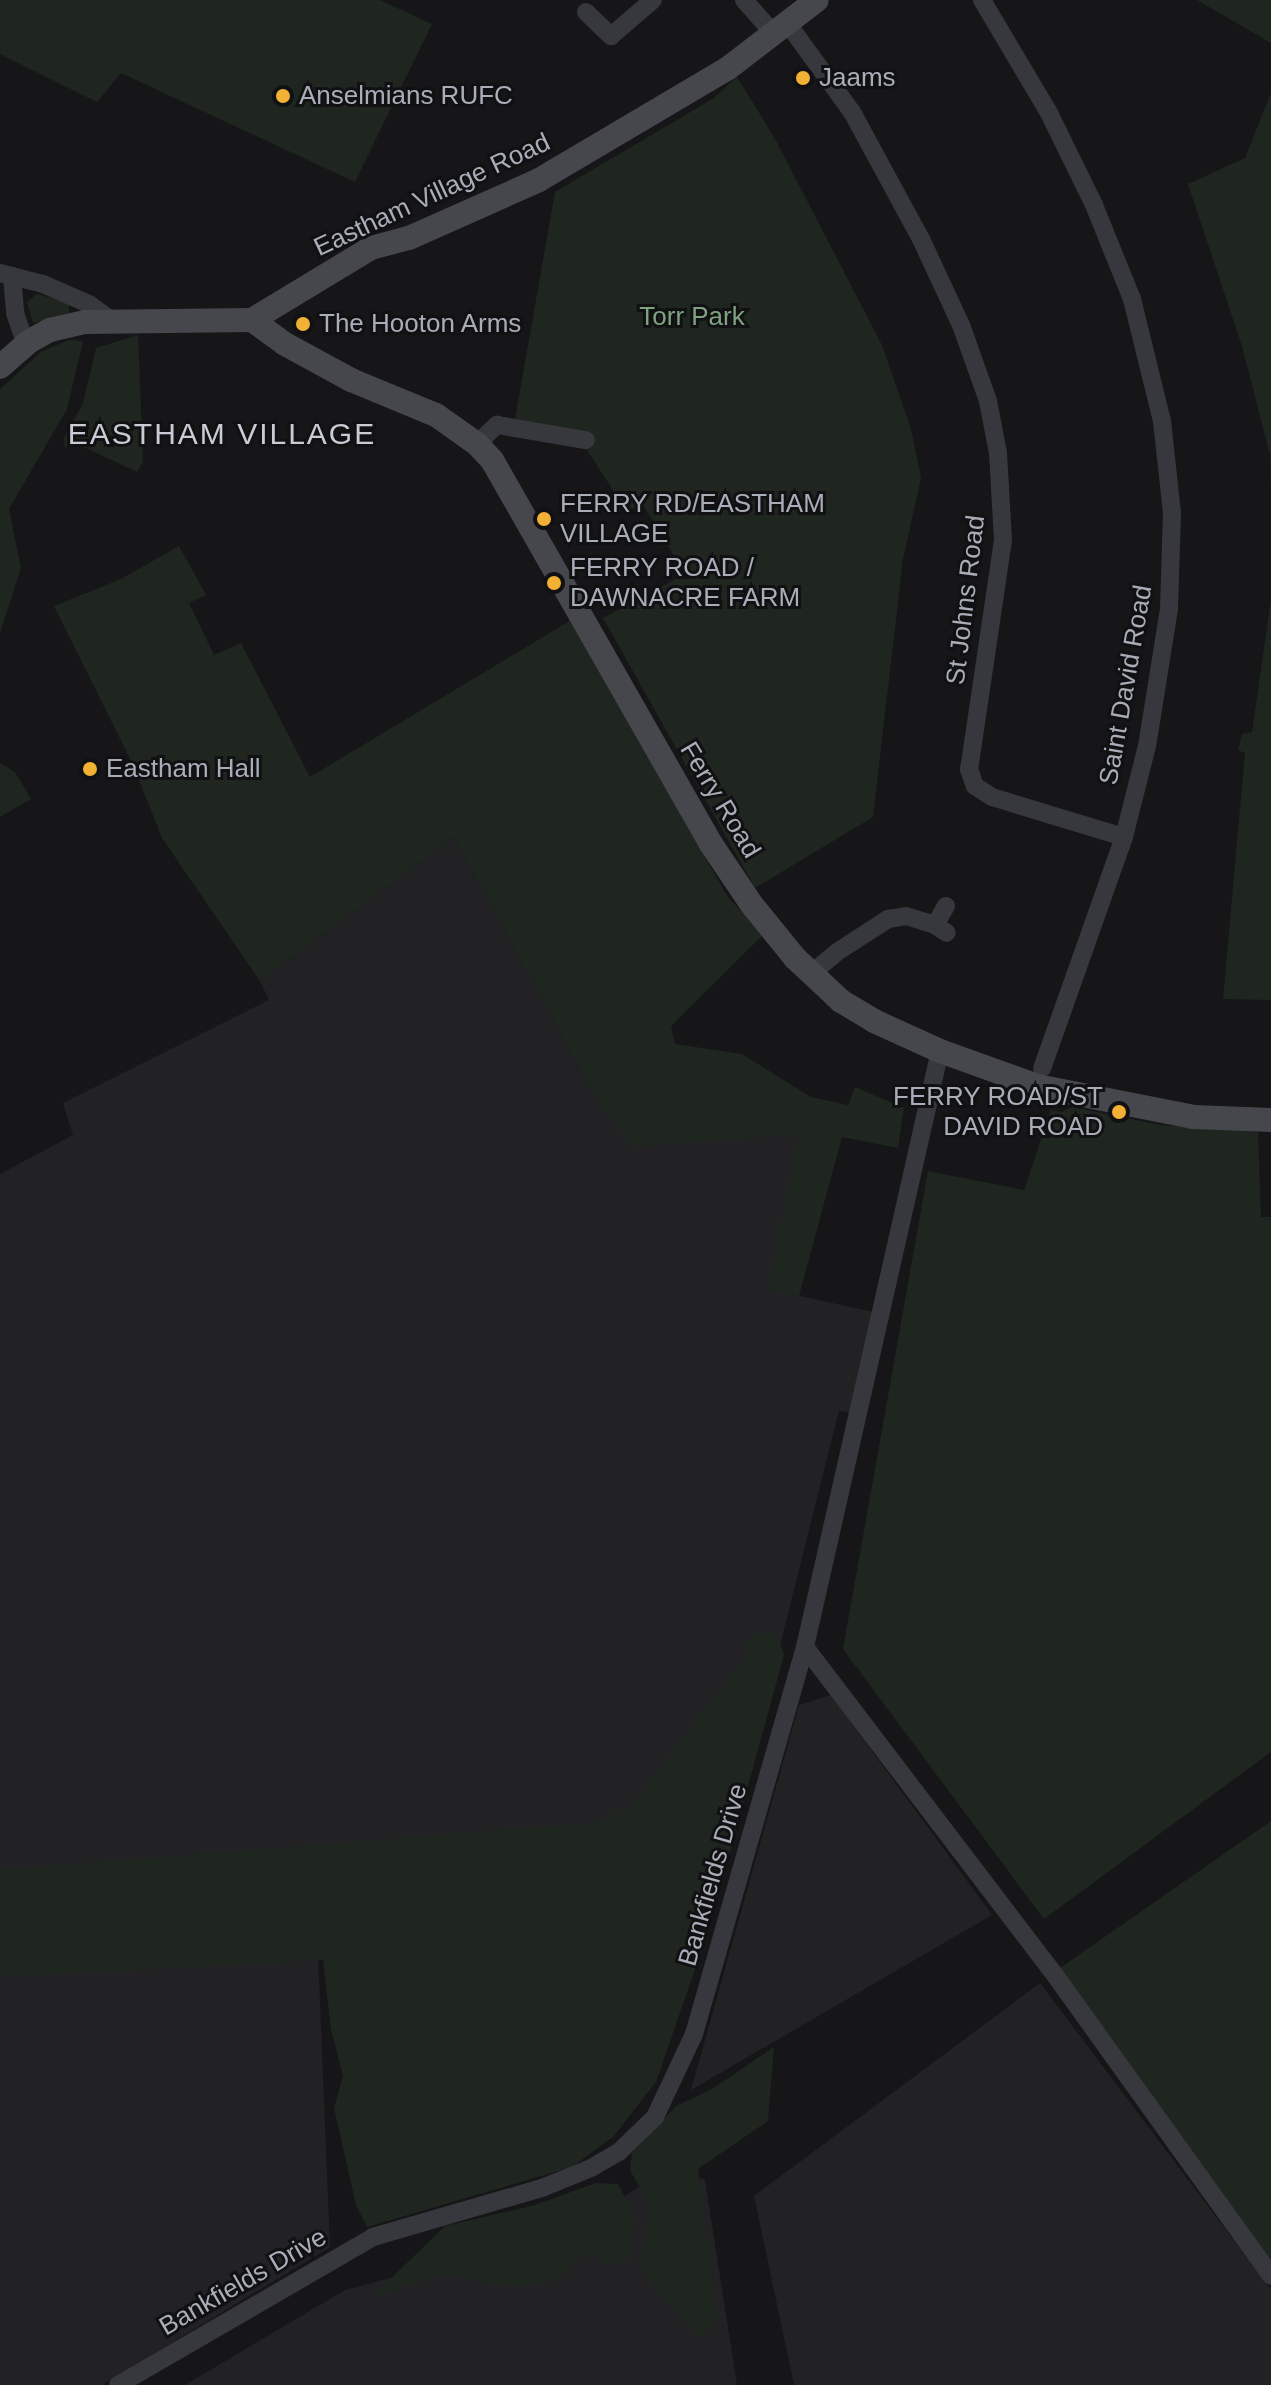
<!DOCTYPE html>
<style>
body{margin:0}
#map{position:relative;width:1271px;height:2385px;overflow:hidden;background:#161618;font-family:Arial,sans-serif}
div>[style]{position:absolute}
.built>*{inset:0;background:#222225}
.green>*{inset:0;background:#1e261f}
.street>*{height:18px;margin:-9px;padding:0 9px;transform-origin:9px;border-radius:9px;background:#37383d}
.secondary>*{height:24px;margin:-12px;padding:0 12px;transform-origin:12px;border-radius:12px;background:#45474d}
.dots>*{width:22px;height:22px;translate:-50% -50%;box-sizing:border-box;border:4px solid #111113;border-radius:50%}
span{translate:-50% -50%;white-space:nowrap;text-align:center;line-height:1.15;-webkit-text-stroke:6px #111113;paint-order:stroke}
.poi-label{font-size:26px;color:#a8adb8}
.left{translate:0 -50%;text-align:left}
.right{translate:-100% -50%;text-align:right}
.street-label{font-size:26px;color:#a8adb8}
.park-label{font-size:26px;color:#7fa381}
.quarter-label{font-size:30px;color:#c9ccd4;letter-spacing:2px}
</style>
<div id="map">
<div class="built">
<div style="clip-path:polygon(454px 837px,593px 1093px,800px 1134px,768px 1289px,874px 1312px,853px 1413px,839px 1411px,707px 1935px,318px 1953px,330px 2247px,102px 2385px,0 2385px,0 1174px,73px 1135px,63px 1103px,269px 1000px,260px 981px)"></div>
<div style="clip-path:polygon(831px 1695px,992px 1915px,691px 2090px,799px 1705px)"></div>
<div style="clip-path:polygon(1040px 1983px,1271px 2290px,1271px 2385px,794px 2385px,754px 2196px)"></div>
<div style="clip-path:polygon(669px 2168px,705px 2180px,737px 2385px,185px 2385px,345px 2290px,447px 2263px,591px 2217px)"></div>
</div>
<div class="green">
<div style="clip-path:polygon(0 0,380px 0,432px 24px,355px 182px,121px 73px,97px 102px,0 54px)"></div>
<div style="clip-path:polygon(1197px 0,1271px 0,1271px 43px)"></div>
<div style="clip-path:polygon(737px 77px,774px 137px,882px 345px,911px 429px,921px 478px,903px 559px,873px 817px,755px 888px,603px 618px,685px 574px,644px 506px,626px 510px,585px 447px,587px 436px,515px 419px,555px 192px,714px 98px)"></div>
<div style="clip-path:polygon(1271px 93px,1271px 490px,1270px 455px,1242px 346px,1188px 184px,1245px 158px)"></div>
<div style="clip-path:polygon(37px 294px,69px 303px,69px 313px,33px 323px,27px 302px)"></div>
<div style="clip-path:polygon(138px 335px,143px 461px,137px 472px,73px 442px,65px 448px,64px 438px,83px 403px,96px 348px)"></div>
<div style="clip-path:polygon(69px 340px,83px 341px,67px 409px,9px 509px,21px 568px,0 633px,0 389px,41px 352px)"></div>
<div style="clip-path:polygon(179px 546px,206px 595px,189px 603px,214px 655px,241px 643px,310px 777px,571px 620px,727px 896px,763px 935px,671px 1026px,675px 1044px,742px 1054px,811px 1097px,848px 1105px,855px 1087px,904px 1108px,898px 1148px,842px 1137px,799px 1296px,767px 1289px,799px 1134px,633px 1147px,593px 1093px,454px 837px,260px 981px,162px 838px,133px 765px,54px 606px,121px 579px)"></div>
<div style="clip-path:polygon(1271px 599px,1271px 1000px,1223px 999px,1245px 753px,1238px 750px,1242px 734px,1252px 732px)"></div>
<div style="clip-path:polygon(0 763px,15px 772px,31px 799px,0 817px)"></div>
<div style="clip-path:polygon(1072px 1107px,1160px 1125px,1258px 1132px,1261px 1217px,1271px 1217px,1271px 1752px,1044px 1919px,843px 1649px,928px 1171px,1024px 1190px,1051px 1110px,1062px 1112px)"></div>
<div style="clip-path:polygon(770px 1632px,779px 1640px,784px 1655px,707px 1935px,656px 2082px,613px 2137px,572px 2167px,367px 2227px,356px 2205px,334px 2108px,343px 2076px,331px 2029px,323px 1960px,0 1977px,0 1870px,601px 1822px,616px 1807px,625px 1813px,750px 1651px,742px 1644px,757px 1634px)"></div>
<div style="clip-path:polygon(1271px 1821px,1271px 2263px,1060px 1968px)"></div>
<div style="clip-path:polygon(774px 2047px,768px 2121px,698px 2169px,718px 2320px,698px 2338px,640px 2269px,649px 2205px,630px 2170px,632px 2153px,676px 2106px,712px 2089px)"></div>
<div style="clip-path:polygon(596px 2183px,618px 2184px,636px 2220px,626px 2263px,607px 2264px,586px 2252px,556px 2281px,513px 2287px,446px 2274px,372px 2297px,445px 2226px,532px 2206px)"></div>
</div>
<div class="street">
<div style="left:744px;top:0;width:45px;rotate:48.6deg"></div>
<div style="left:982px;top:0;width:129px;rotate:59.3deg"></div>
<div style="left:1048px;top:111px;width:105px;rotate:63.9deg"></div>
<div style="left:1094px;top:205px;width:101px;rotate:68deg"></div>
<div style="left:1132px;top:299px;width:126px;rotate:76.2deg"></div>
<div style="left:1162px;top:421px;width:93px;rotate:83.8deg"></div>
<div style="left:1172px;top:513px;width:96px;rotate:91.8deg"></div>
<div style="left:1169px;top:609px;width:139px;rotate:99.1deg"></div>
<div style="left:1147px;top:746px;width:94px;rotate:104.2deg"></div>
<div style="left:1124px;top:837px;width:245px;rotate:109.5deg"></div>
<div style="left:586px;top:12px;width:35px;rotate:44deg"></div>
<div style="left:611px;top:36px;width:55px;rotate:-40.6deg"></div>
<div style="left:788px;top:24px;width:109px;rotate:54deg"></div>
<div style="left:852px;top:112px;width:145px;rotate:61.5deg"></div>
<div style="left:921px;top:239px;width:95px;rotate:65.1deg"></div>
<div style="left:961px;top:325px;width:81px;rotate:70.4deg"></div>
<div style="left:988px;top:401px;width:53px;rotate:79.1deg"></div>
<div style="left:998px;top:453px;width:87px;rotate:86.7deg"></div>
<div style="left:1003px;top:540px;width:232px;rotate:98.4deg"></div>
<div style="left:969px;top:769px;width:18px;rotate:71deg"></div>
<div style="left:975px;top:786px;width:20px;rotate:33deg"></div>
<div style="left:992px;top:797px;width:138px;rotate:16.9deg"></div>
<div style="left:0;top:273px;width:44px;rotate:14.3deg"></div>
<div style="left:43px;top:284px;width:50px;rotate:23.5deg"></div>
<div style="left:89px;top:304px;width:29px;rotate:36deg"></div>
<div style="left:12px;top:276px;width:37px;rotate:85deg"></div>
<div style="left:15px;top:313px;width:34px;rotate:71deg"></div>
<div style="left:477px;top:444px;width:28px;rotate:-44deg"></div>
<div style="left:497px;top:425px;width:90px;rotate:9.6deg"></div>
<div style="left:935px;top:925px;width:22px;rotate:-60deg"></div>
<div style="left:812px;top:973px;width:33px;rotate:-40deg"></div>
<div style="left:837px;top:952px;width:61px;rotate:-32.9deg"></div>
<div style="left:888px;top:919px;width:18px;rotate:-9deg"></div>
<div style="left:906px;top:916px;width:30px;rotate:17deg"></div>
<div style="left:935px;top:925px;width:14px;rotate:34deg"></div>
<div style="left:805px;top:1647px;width:407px;rotate:52.7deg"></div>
<div style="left:1052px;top:1971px;width:375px;rotate:54.3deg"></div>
<div style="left:118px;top:2385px;width:295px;rotate:-30.1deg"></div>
<div style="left:373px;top:2237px;width:176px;rotate:-16.2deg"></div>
<div style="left:542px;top:2188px;width:53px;rotate:-22.2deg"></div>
<div style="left:591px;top:2168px;width:32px;rotate:-30deg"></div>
<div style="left:619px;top:2152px;width:50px;rotate:-44.2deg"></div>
<div style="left:655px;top:2117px;width:92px;rotate:-64.8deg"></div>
<div style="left:694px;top:2034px;width:403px;rotate:-74deg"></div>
<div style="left:805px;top:1647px;width:611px;rotate:-77.24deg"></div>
</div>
<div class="secondary">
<div style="left:252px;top:320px;width:41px;rotate:36deg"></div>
<div style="left:285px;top:344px;width:75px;rotate:28.6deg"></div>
<div style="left:351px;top:380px;width:92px;rotate:22.4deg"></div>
<div style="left:436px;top:415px;width:50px;rotate:35.3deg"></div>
<div style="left:477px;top:444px;width:22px;rotate:47deg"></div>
<div style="left:492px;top:460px;width:442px;rotate:60.3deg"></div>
<div style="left:711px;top:844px;width:73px;rotate:56.1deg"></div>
<div style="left:752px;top:905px;width:68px;rotate:50.9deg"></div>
<div style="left:795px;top:958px;width:63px;rotate:43.1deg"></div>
<div style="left:841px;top:1001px;width:39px;rotate:31deg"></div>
<div style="left:874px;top:1021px;width:72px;rotate:24.4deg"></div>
<div style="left:940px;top:1051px;width:103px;rotate:19.8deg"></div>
<div style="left:1037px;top:1086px;width:159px;rotate:11.2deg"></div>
<div style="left:1193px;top:1117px;width:78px;rotate:2.2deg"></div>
<div style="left:0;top:367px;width:40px;rotate:-41deg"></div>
<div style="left:30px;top:341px;width:23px;rotate:-29deg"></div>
<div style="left:50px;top:330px;width:36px;rotate:-13deg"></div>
<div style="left:85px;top:322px;width:167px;rotate:-0.7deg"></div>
<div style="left:252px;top:320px;width:139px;rotate:-31.2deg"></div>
<div style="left:371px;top:248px;width:39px;rotate:-15deg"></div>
<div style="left:409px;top:238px;width:142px;rotate:-24deg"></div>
<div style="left:539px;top:180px;width:218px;rotate:-30.6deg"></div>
<div style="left:727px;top:69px;width:113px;rotate:-37.5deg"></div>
</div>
<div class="dots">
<div style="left:803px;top:78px;background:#f2b134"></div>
<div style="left:283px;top:96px;background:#f2b134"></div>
<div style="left:303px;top:324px;background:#f2b134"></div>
<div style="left:544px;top:519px;background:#f2b134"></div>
<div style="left:554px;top:583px;background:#f2b134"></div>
<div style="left:90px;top:769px;background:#f2b134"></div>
<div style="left:1119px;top:1112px;background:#f2b134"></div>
</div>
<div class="poi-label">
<span class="left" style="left:819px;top:78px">Jaams</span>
<span class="left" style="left:299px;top:96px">Anselmians RUFC</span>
<span class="left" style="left:319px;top:324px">The Hooton Arms</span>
<span class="left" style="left:560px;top:519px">FERRY RD/EASTHAM<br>VILLAGE</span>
<span class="left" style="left:570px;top:583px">FERRY ROAD /<br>DAWNACRE FARM</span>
<span class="left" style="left:106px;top:769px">Eastham Hall</span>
<span class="right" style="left:1103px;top:1112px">FERRY ROAD/ST<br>DAVID ROAD</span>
</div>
<div class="street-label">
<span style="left:432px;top:195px;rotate:-25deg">Eastham Village Road</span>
<span style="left:966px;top:600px;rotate:-83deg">St Johns Road</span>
<span style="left:1126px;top:685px;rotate:-80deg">Saint David Road</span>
<span style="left:720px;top:800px;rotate:59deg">Ferry Road</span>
<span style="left:713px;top:1875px;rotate:-74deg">Bankfields Drive</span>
<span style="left:243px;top:2282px;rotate:-30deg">Bankfields Drive</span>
</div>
<div class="park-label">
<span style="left:692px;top:317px">Torr Park</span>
</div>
<div class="quarter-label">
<span style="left:222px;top:434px">EASTHAM VILLAGE</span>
</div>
</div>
